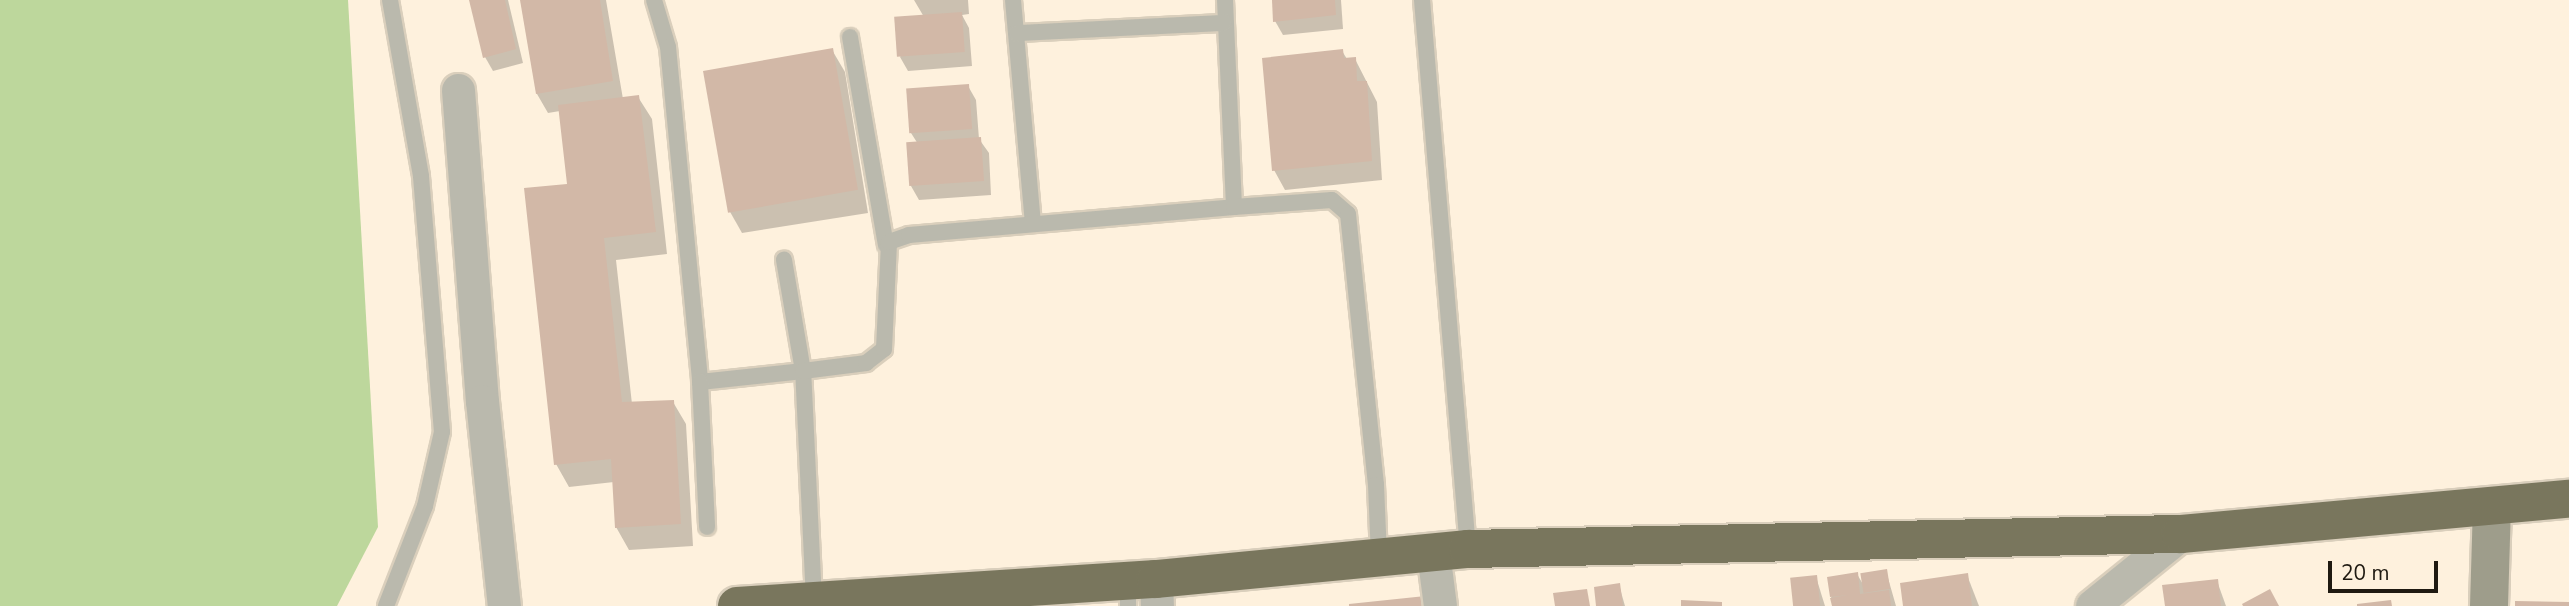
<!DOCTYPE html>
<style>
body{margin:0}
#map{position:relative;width:2569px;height:606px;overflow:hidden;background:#fef1dd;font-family:"Nunito Sans",sans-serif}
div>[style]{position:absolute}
.water>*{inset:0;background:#bdd79c}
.shadow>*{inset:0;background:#0003}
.building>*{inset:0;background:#d2b8a7;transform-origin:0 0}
.roads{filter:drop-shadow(2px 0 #dacfbc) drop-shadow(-2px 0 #dacfbc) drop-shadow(0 2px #dacfbc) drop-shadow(0 -2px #dacfbc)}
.lane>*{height:16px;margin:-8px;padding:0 8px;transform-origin:8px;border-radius:8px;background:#bab9ad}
.street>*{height:33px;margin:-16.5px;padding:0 16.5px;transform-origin:16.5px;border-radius:16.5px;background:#bab9ad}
.secondary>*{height:38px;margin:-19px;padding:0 19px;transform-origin:19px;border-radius:19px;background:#9e9d8b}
.highway>*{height:38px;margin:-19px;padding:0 19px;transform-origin:19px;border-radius:19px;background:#79765d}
span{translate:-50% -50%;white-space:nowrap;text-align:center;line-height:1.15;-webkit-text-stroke:5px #fef1dd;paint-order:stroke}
.scale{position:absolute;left:2328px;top:561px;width:110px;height:32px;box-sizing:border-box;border:4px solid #1f1a11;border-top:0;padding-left:9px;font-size:21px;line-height:24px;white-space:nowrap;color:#1f1a11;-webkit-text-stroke:5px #fef1dd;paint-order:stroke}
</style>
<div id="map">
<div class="water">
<div style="clip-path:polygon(0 0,348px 0,378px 527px,337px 606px,0 606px)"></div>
</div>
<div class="shadow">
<div style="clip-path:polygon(471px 0,508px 0,523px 63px,493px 71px,485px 57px)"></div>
<div style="clip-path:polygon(522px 0,606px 0,623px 99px,638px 97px,652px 119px,667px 254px,616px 260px,632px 404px,673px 402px,686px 424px,693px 546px,629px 550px,616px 527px,614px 482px,569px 487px,556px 464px,569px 185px,560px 111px,548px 113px,537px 94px)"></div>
<div style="clip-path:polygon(914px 0,968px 0,969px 14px,962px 15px,969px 28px,972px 66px,908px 71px,900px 57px,924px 17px)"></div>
<div style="clip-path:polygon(1273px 0,1341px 0,1343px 29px,1283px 35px,1275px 21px)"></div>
<div style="clip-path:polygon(832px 50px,845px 72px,868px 213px,742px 233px,729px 210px)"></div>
<div style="clip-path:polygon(1342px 51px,1347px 59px,1355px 59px,1377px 102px,1382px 180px,1285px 190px,1274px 170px)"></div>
<div style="clip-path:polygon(968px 86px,976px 100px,979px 139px,989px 153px,991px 195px,919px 200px,911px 186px,918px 144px,911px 133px)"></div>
<div style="clip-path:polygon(1886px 571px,1896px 606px,1833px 606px,1831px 597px,1857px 574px,1864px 586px)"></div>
<div style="clip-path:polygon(1967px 575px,1979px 606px,1905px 606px)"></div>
<div style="clip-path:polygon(1816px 577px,1825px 606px,1794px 606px)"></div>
<div style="clip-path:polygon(2217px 581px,2226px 606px,2167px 606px)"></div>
<div style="clip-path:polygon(1619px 585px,1625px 606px,1598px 606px)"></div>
</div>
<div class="building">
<div style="clip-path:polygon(469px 0,505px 0,516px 49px,483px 58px)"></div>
<div style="clip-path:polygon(520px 0,600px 0,613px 81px,536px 94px)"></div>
<div style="clip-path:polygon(1272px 0,1335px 0,1336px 15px,1273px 22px)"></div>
<div style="left:962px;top:12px;width:40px;height:68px;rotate:86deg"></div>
<div style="left:833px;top:48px;width:144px;height:132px;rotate:80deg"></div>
<div style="clip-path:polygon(1343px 49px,1344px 58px,1356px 57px,1357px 81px,1367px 81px,1372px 161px,1272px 171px,1262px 58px)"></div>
<div style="left:969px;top:84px;width:45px;height:63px;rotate:86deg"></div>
<div style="clip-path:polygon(639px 95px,656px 232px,604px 238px,622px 402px,674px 400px,681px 524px,615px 528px,611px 459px,554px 465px,524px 188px,567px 184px,558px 105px)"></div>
<div style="left:981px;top:137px;width:44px;height:75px;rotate:86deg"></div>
<div style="left:1887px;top:569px;width:20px;height:27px;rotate:81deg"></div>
<div style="clip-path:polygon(1858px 572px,1860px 594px,1889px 590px,1891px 606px,1832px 606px,1830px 598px,1848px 595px,1830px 597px,1827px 577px)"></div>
<div style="clip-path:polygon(1968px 573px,1972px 606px,1903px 606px,1900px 583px)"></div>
<div style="left:1817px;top:575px;width:31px;height:27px;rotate:84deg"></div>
<div style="clip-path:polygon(2218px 579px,2221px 606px,2165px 606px,2162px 585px)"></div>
<div style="clip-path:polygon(1620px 583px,1623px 606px,1596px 606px,1594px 587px)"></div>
<div style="clip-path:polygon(1587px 589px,1590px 606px,1555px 606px,1553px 593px)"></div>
<div style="clip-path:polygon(2270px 589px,2279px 606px,2243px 606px,2242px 604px)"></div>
<div style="clip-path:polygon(1435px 595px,1436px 606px,1349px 606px,1349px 604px)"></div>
<div style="clip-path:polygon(1681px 600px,1722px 602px,1722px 606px,1681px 606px)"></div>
<div style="clip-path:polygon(2391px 600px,2392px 606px,2357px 606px,2357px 604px)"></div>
<div style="clip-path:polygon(2515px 601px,2569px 602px,2569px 606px,2515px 606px)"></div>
</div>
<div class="roads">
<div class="lane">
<div style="left:654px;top:0;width:49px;rotate:73.4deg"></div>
<div style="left:668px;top:47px;width:337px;rotate:84.5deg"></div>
<div style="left:700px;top:382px;width:104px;rotate:-6.1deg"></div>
<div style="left:803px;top:371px;width:113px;rotate:-99.7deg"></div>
<div style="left:1013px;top:0;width:224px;rotate:84.9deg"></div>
<div style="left:1225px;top:0;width:207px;rotate:87.5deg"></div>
<div style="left:1422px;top:0;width:551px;rotate:85.21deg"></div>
<div style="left:1017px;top:33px;width:207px;rotate:-2.8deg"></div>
<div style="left:850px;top:37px;width:211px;rotate:80.2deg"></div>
<div style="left:700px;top:382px;width:145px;rotate:87.2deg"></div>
<div style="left:814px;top:601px;width:230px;rotate:-92.7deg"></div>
<div style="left:803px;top:371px;width:64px;rotate:-7.2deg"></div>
<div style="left:866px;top:363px;width:23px;rotate:-38deg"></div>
<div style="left:884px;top:349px;width:107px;rotate:-87.3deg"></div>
<div style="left:889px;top:242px;width:21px;rotate:-19deg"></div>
<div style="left:909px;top:235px;width:326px;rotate:-4.9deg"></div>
<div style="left:1234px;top:207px;width:98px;rotate:-4.1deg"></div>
<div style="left:1332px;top:200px;width:21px;rotate:41deg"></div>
<div style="left:1348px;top:214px;width:272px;rotate:84.1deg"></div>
<div style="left:1376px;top:485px;width:73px;rotate:87.6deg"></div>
<div style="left:386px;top:606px;width:107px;rotate:-68.7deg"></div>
<div style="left:425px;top:506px;width:76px;rotate:-77.1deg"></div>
<div style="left:442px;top:432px;width:257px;rotate:-94.7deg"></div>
<div style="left:421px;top:176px;width:179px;rotate:-100deg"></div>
<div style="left:1128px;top:606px;width:25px;rotate:-90deg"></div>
</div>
<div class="street">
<div style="left:458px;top:90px;width:312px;rotate:85.6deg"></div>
<div style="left:482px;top:401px;width:206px;rotate:83.9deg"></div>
<div style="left:1433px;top:552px;width:54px;rotate:82.6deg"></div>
<div style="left:1156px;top:579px;width:27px;rotate:88deg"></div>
<div style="left:2092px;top:606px;width:114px;rotate:-39deg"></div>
</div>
<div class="secondary">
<div style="left:2489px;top:606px;width:99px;rotate:-88.3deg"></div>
</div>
<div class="highway">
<div style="left:737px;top:606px;width:420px;rotate:-3.7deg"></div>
<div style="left:1156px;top:579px;width:313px;rotate:-5.5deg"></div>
<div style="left:1468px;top:549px;width:713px;rotate:-1.21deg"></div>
<div style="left:2181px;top:534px;width:390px;rotate:-5.2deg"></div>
</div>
</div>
<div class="scale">20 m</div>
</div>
